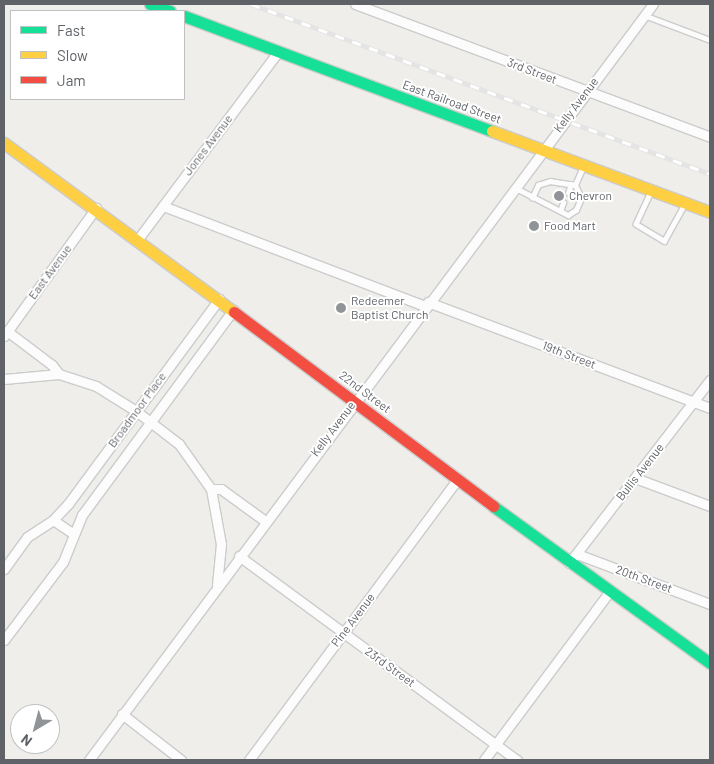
<!DOCTYPE html>
<style>
body{margin:0}
#map{position:relative;width:714px;height:764px;overflow:hidden;background:#efeeea;font-family:Barlow,sans-serif}
div>[style]{position:absolute}
.roads{filter:drop-shadow(1px 0 #cbcccc) drop-shadow(-1px 0 #cbcccc) drop-shadow(0 1px #cbcccc) drop-shadow(0 -1px #cbcccc)}
.lane>*{height:4.5px;margin:-2.25px;padding:0 2.25px;transform-origin:2.25px;border-radius:2.25px;background:#fdfcfc}
.street>*{height:9px;margin:-4.5px;padding:0 4.5px;transform-origin:4.5px;border-radius:4.5px;background:#fdfcfc}
.fast>*{height:11px;margin:-5.5px;padding:0 5.5px;transform-origin:5.5px;border-radius:5.5px;background:#16e098}
.slow>*{height:11px;margin:-5.5px;padding:0 5.5px;transform-origin:5.5px;border-radius:5.5px;background:#ffcf43}
.jam>*{height:11px;margin:-5.5px;padding:0 5.5px;transform-origin:5.5px;border-radius:5.5px;background:#f24e42}
.rail>*{height:5px;margin-top:-2.5px;transform-origin:0;background:repeating-linear-gradient(90deg,#fff 0 9px,#e4e4e4 0 18px);box-sizing:border-box;border-block:1px solid #e4e4e4}
.dots>*{width:14px;height:14px;translate:-50% -50%;box-sizing:border-box;border:2px solid #fff;border-radius:50%}
span{translate:-50% -50%;white-space:nowrap;text-align:center;line-height:1.15;-webkit-text-stroke:4px #fff;paint-order:stroke}
.street-label{font-size:12px;color:#5f6368}
.poi-label{font-size:12px;color:#5f6368}
.left{translate:0 -50%;text-align:left}
.frame{position:absolute;inset:0;border:5px solid #5f6368;pointer-events:none}
.legend{position:absolute;left:10px;top:10px;width:175px;height:90px;box-sizing:border-box;background:#fff;border:1px solid #bfc1c3;margin:0;padding:6px 9px;list-style:none;font-size:15px;color:#5f6368}
.legend li{display:flex;align-items:center;gap:10px;height:25px}
.legend b{width:25px;border:1px solid #bfc1c3}
.north{position:absolute;left:10px;top:704px;width:50px;height:50px;box-sizing:border-box;background:#fff;border:1px solid #bfc1c3;border-radius:50%;rotate:217deg;font-size:14px;font-weight:700;line-height:20px;text-align:center;color:#5f6368}
.north::after{content:'';display:block;margin:auto;width:18px;height:22px;background:#919496;clip-path:polygon(50% 0,100% 100%,50% 72%,0 100%)}
</style>
<div id="map">
<div class="roads">
<div class="lane">
<div style="left:644px;top:15px;width:71px;rotate:20.7deg"></div>
<div style="left:516px;top:188px;width:59px;rotate:27.4deg"></div>
<div style="left:568px;top:215px;width:9px;rotate:-32deg"></div>
<div style="left:576px;top:210px;width:13px;rotate:-67deg"></div>
<div style="left:581px;top:198px;width:14px;rotate:-115deg"></div>
<div style="left:575px;top:185px;width:20px;rotate:-66deg"></div>
<div style="left:651px;top:192px;width:35px;rotate:115deg"></div>
<div style="left:636px;top:224px;width:33px;rotate:31deg"></div>
<div style="left:664px;top:241px;width:41px;rotate:-60.9deg"></div>
<div style="left:568px;top:193px;width:9px;rotate:-72deg"></div>
<div style="left:532px;top:198px;width:14px;rotate:-65deg"></div>
<div style="left:538px;top:185px;width:13px;rotate:-18deg"></div>
<div style="left:550px;top:181px;width:25px;rotate:9deg"></div>
<div style="left:560px;top:211px;width:9px;rotate:-69deg"></div>
</div>
<div class="street">
<div style="left:355px;top:4px;width:379px;rotate:20.5deg"></div>
<div style="left:163px;top:206px;width:280px;rotate:20.9deg"></div>
<div style="left:138px;top:239px;width:234px;rotate:-53.2deg"></div>
<div style="left:428px;top:302px;width:301px;rotate:20.6deg"></div>
<div style="left:7px;top:331px;width:56px;rotate:37.1deg"></div>
<div style="left:52px;top:365px;width:11px;rotate:52deg"></div>
<div style="left:59px;top:374px;width:39px;rotate:18deg"></div>
<div style="left:96px;top:386px;width:47px;rotate:32deg"></div>
<div style="left:136px;top:411px;width:54px;rotate:37.5deg"></div>
<div style="left:179px;top:444px;width:55px;rotate:54.6deg"></div>
<div style="left:211px;top:489px;width:10px"></div>
<div style="left:221px;top:489px;width:54px;rotate:36deg"></div>
<div style="left:4px;top:336px;width:158px;rotate:-54.3deg"></div>
<div style="left:4px;top:379px;width:55px;rotate:-5.2deg"></div>
<div style="left:635px;top:478px;width:80px;rotate:20.5deg"></div>
<div style="left:211px;top:489px;width:56px;rotate:79.7deg"></div>
<div style="left:221px;top:544px;width:41px;rotate:95.6deg"></div>
<div style="left:53px;top:520px;width:23px;rotate:34deg"></div>
<div style="left:577px;top:554px;width:142px;rotate:20.6deg"></div>
<div style="left:239px;top:556px;width:345px;rotate:36.3deg"></div>
<div style="left:569px;top:563px;width:231px;rotate:-52.4deg"></div>
<div style="left:4px;top:569px;width:39px;rotate:-54deg"></div>
<div style="left:27px;top:537px;width:31px;rotate:-33deg"></div>
<div style="left:53px;top:520px;width:22px;rotate:-47deg"></div>
<div style="left:68px;top:504px;width:255px;rotate:-53.6deg"></div>
<div style="left:4px;top:640px;width:98px;rotate:-52.9deg"></div>
<div style="left:63px;top:562px;width:51px;rotate:-68deg"></div>
<div style="left:82px;top:515px;width:255px;rotate:-53.6deg"></div>
<div style="left:122px;top:714px;width:75px;rotate:37.9deg"></div>
<div style="left:89px;top:760px;width:943px;rotate:-53.28deg"></div>
<div style="left:249px;top:760px;width:350px;rotate:-53.4deg"></div>
<div style="left:484px;top:760px;width:209px;rotate:-53.3deg"></div>
</div>
<div class="fast">
<div style="left:150px;top:4px;width:21px;rotate:19deg"></div>
<div style="left:184px;top:16px;width:329px;rotate:20.5deg"></div>
<div style="left:493px;top:506px;width:268px;rotate:35.9deg"></div>
</div>
<div class="slow">
<div style="left:492px;top:131px;width:233px;rotate:20.4deg"></div>
<div style="left:4px;top:143px;width:285px;rotate:36.3deg"></div>
</div>
<div class="jam">
<div style="left:234px;top:312px;width:324px;rotate:36.8deg"></div>
</div>
</div>
<div class="rail">
<div style="left:251px;top:4px;width:489px;rotate:20.3deg"></div>
</div>
<div class="dots">
<div style="left:559px;top:196px;background:#919496"></div>
<div style="left:534px;top:226px;background:#919496"></div>
<div style="left:341px;top:308px;background:#919496"></div>
</div>
<div class="street-label">
<span style="left:532px;top:71px;rotate:21deg">3rd Street</span>
<span style="left:452px;top:102px;rotate:20deg">East Railroad Street</span>
<span style="left:576px;top:105px;rotate:-53deg">Kelly Avenue</span>
<span style="left:208px;top:145px;rotate:-53deg">Jones Avenue</span>
<span style="left:50px;top:272px;rotate:-54deg">East Avenue</span>
<span style="left:569px;top:355px;rotate:21deg">19th Street</span>
<span style="left:365px;top:392px;rotate:37deg">22nd Street</span>
<span style="left:137px;top:410px;rotate:-54deg">Broadmoor Place</span>
<span style="left:333px;top:429px;rotate:-53deg">Kelly Avenue</span>
<span style="left:640px;top:472px;rotate:-52deg">Bullis Avenue</span>
<span style="left:644px;top:579px;rotate:20deg">20th Street</span>
<span style="left:353px;top:620px;rotate:-53deg">Pine Avenue</span>
<span style="left:390px;top:667px;rotate:36deg">23rd Street</span>
</div>
<div class="poi-label">
<span class="left" style="left:569px;top:196px">Chevron</span>
<span class="left" style="left:544px;top:226px">Food Mart</span>
<span class="left" style="left:351px;top:308px">Redeemer<br>Baptist Church</span>
</div>
<div class="frame"></div>
<ul class="legend">
<li><b style="height:6px;background:#16e098"></b>Fast</li>
<li><b style="height:6px;background:#ffcf43"></b>Slow</li>
<li><b style="height:6px;background:#f24e42"></b>Jam</li>
</ul>
<div class="north">N</div>
</div>
